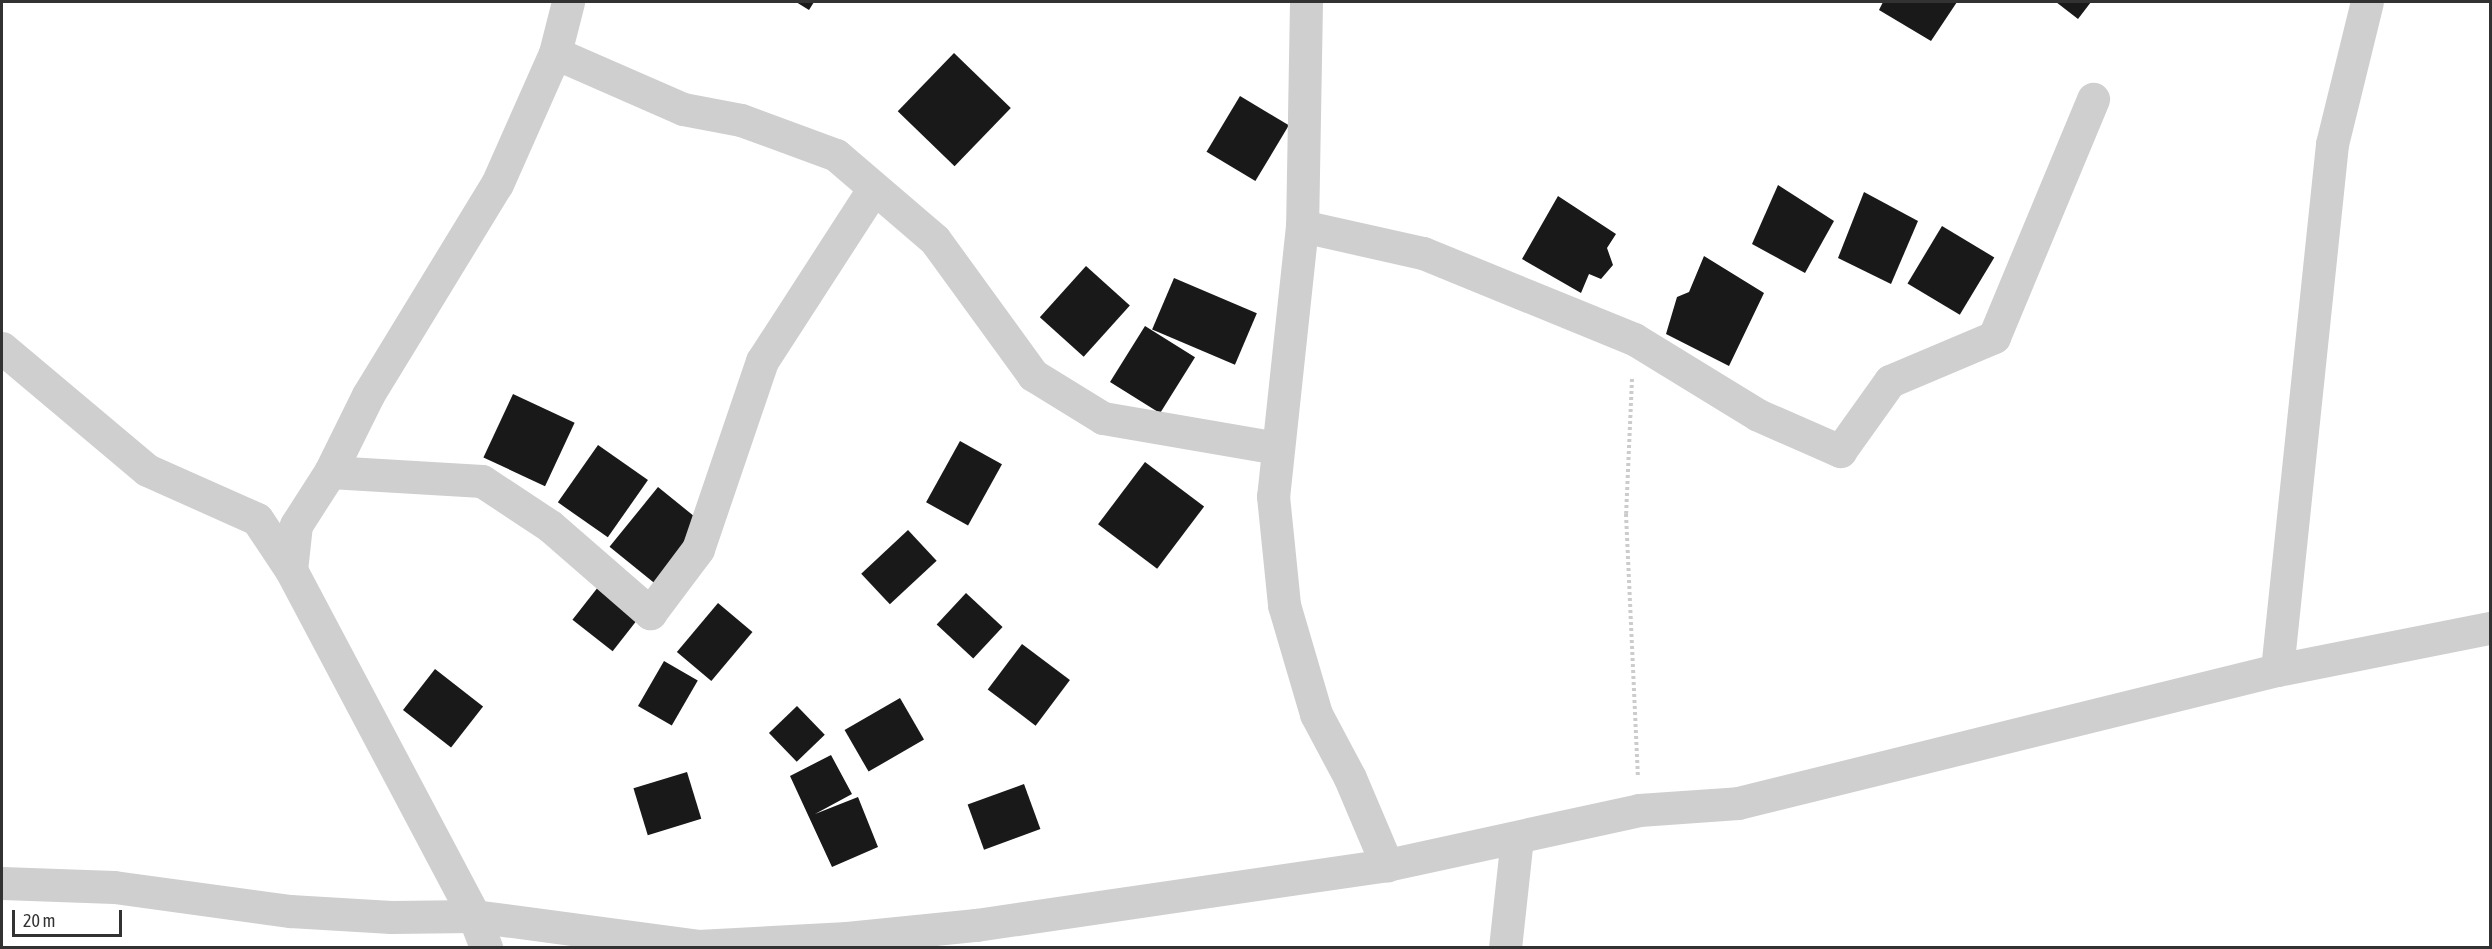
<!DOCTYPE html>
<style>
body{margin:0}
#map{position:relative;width:2492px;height:949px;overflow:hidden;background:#fff;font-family:"Asap Condensed",sans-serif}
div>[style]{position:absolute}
.building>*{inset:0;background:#191919;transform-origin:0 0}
.path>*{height:4px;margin-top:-2px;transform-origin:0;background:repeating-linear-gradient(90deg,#ccc 0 3px,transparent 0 6px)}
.minor>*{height:33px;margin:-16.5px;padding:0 16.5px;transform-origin:16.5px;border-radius:16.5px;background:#cfcfcf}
span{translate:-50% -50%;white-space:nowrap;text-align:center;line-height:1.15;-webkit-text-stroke:6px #fff;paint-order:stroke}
.frame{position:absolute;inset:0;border:3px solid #323232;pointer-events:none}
.scale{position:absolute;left:12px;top:910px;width:110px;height:27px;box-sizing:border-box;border:3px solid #323232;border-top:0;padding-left:8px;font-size:18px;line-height:21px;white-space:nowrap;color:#323232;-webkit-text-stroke:4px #fff;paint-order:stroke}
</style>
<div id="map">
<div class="building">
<div style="clip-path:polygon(796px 2px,814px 2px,809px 10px)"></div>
<div style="clip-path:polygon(1883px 2px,1957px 2px,1931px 41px,1879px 10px)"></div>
<div style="clip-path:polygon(2056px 2px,2091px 2px,2078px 19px)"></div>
<div style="left:954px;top:53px;width:79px;height:81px;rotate:44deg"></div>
<div style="left:1240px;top:96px;width:57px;height:65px;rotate:31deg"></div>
<div style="clip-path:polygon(1778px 185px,1834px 221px,1805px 273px,1752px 244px)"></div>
<div style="clip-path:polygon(1864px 192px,1918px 221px,1891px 284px,1838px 258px)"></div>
<div style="clip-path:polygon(1558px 196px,1616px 234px,1607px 248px,1613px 265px,1601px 279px,1589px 274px,1581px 293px,1522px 259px)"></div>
<div style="left:1942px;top:226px;width:61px;height:67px;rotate:31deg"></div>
<div style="clip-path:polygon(1704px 256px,1764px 293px,1729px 366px,1666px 334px,1677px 297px,1689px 292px)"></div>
<div style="left:1086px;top:266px;width:59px;height:69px;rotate:42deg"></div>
<div style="left:1174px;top:278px;width:90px;height:56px;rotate:23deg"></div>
<div style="left:1145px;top:326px;width:59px;height:66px;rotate:32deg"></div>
<div style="left:513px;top:394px;width:68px;height:70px;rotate:25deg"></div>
<div style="left:960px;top:441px;width:48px;height:70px;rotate:29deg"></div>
<div style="left:598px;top:445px;width:61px;height:70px;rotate:35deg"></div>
<div style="left:1145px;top:462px;width:74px;height:78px;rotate:37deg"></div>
<div style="left:658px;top:487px;width:62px;height:77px;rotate:39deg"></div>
<div style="left:908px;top:530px;width:42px;height:64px;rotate:47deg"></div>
<div style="left:602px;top:582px;width:51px;height:48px;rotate:38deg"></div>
<div style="left:966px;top:593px;width:50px;height:43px;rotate:43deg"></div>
<div style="left:718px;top:603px;width:45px;height:64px;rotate:40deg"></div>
<div style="left:1022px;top:644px;width:60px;height:57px;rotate:37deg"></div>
<div style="left:664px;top:661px;width:39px;height:52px;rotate:30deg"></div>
<div style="left:435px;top:669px;width:61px;height:52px;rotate:38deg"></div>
<div style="left:900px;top:698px;width:48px;height:64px;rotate:60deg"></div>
<div style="left:797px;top:706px;width:40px;height:39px;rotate:46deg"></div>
<div style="clip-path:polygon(831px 755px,852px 794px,815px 814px,858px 797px,878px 847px,832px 867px,790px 776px)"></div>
<div style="left:687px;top:772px;width:49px;height:56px;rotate:73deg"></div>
<div style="left:1024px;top:784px;width:48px;height:60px;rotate:70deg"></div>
</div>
<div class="path">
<div style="left:1632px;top:379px;width:135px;rotate:92.5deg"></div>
<div style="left:1626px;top:514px;width:262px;rotate:87.4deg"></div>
</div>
<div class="minor">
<div style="left:1306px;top:2px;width:224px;rotate:91deg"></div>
<div style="left:1302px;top:226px;width:272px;rotate:96.1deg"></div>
<div style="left:1273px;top:496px;width:110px;rotate:84.2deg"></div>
<div style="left:1284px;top:605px;width:114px;rotate:73.6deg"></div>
<div style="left:1316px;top:714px;width:72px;rotate:62deg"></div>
<div style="left:1350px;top:778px;width:95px;rotate:67deg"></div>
<div style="left:555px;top:53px;width:140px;rotate:23.6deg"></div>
<div style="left:683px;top:109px;width:59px;rotate:10.7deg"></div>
<div style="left:741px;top:120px;width:101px;rotate:20.2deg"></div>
<div style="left:836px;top:155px;width:130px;rotate:40.6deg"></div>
<div style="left:935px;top:240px;width:167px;rotate:54deg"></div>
<div style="left:1033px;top:375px;width:82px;rotate:31.6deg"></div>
<div style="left:1103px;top:418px;width:176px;rotate:9.8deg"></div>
<div style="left:1302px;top:226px;width:124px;rotate:12.6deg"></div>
<div style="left:1423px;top:253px;width:228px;rotate:22.2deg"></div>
<div style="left:1634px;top:339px;width:145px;rotate:31.5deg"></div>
<div style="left:1758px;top:415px;width:90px;rotate:23.7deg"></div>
<div style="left:1840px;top:451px;width:86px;rotate:-54.5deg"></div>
<div style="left:1890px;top:381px;width:113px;rotate:-22.9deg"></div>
<div style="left:1994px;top:337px;width:258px;rotate:-67.4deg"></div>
<div style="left:2px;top:348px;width:189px;rotate:40.1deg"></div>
<div style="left:147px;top:470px;width:120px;rotate:24deg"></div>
<div style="left:257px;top:519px;width:61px;rotate:56.3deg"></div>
<div style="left:291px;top:570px;width:391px;rotate:62.1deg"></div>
<div style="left:474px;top:916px;width:34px;rotate:69deg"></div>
<div style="left:330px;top:472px;width:152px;rotate:3.4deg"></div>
<div style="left:482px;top:481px;width:82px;rotate:33.5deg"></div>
<div style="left:550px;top:526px;width:133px;rotate:41deg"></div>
<div style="left:650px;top:613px;width:80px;rotate:-53.1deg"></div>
<div style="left:698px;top:549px;width:199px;rotate:-71.2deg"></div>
<div style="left:762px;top:361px;width:206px;rotate:-57.1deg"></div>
<div style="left:291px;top:570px;width:45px;rotate:-83.7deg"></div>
<div style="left:296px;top:525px;width:63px;rotate:-57.3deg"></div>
<div style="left:330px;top:472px;width:86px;rotate:-63.7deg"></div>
<div style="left:368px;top:395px;width:247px;rotate:-58.6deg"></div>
<div style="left:497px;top:184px;width:143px;rotate:-66.1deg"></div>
<div style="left:555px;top:53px;width:53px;rotate:-75.7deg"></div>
<div style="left:2277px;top:670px;width:529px;rotate:-84.03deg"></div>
<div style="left:2332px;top:144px;width:146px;rotate:-76.2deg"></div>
<div style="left:2px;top:883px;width:112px;rotate:2deg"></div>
<div style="left:114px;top:887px;width:178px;rotate:7.8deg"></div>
<div style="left:290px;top:911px;width:101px;rotate:3.4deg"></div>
<div style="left:391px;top:917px;width:83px;rotate:-0.7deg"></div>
<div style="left:474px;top:916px;width:226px;rotate:7.6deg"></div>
<div style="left:698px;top:946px;width:149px;rotate:-3.1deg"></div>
<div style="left:847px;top:938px;width:130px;rotate:-5.8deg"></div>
<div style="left:976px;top:925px;width:415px;rotate:-8.3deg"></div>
<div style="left:1387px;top:865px;width:258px;rotate:-12.3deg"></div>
<div style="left:1639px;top:810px;width:99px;rotate:-4deg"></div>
<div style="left:1738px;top:803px;width:555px;rotate:-13.86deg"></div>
<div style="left:2277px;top:670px;width:217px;rotate:-11.2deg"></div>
<div style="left:1505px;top:948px;width:111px;rotate:-83.8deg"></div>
</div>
<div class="frame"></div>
<div class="scale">20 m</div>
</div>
